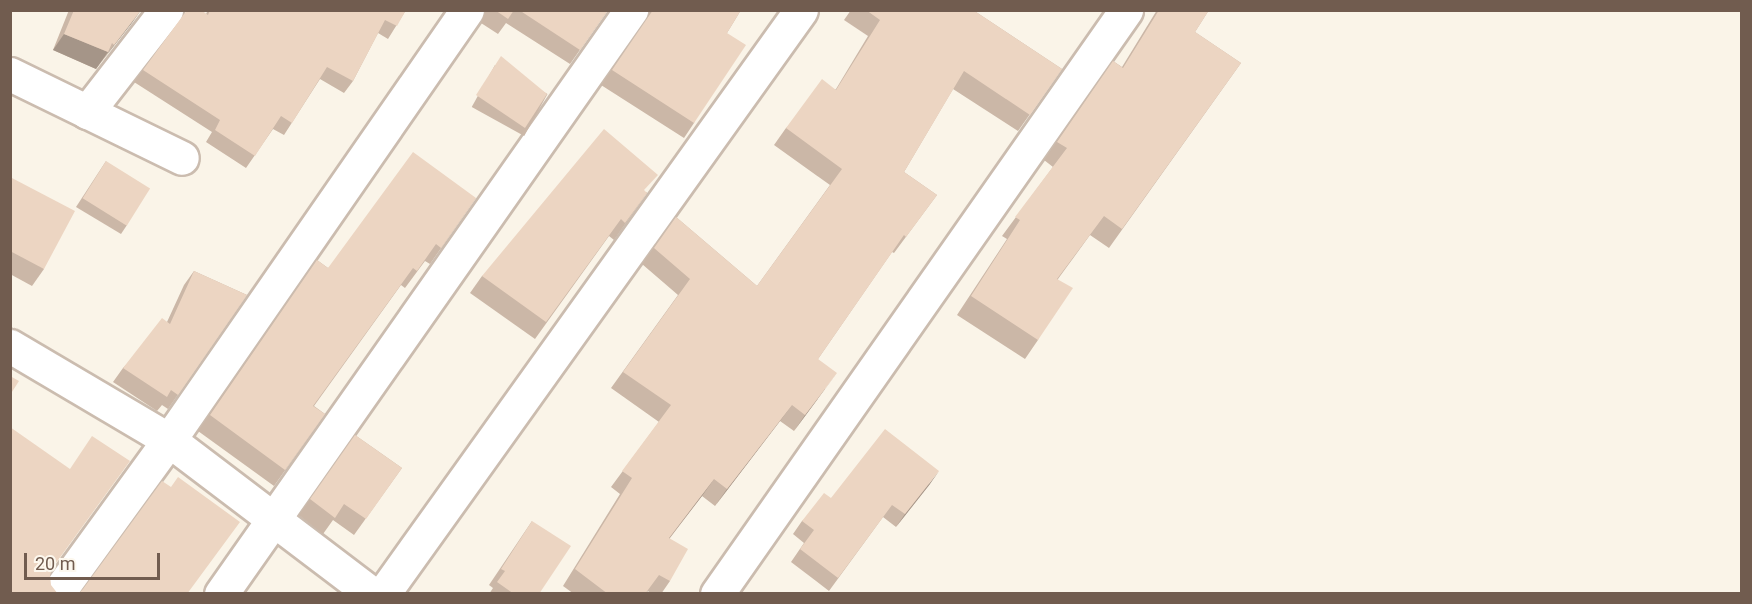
<!DOCTYPE html>
<style>
body{margin:0}
#map{position:relative;width:1752px;height:604px;overflow:hidden;background:#faf4e8;font-family:Roboto,sans-serif}
div>[style]{position:absolute}
.roads{filter:drop-shadow(2px 0 #cbbcaf) drop-shadow(-2px 0 #cbbcaf) drop-shadow(0 2px #cbbcaf) drop-shadow(0 -2px #cbbcaf)}
.street>*{height:33px;margin:-16.5px;padding:0 16.5px;transform-origin:16.5px;border-radius:16.5px;background:#fff}
.wall>*{inset:0;background:#cbb7a7;transform-origin:0 0}
.shaded-wall>*{inset:0;background:#a59588}
.building>*{inset:0;background:#ecd5c2;transform-origin:0 0}
span{translate:-50% -50%;white-space:nowrap;text-align:center;line-height:1.15;-webkit-text-stroke:6px #fdf8ee;paint-order:stroke}
.frame{position:absolute;inset:0;border:12px solid #715c4f;pointer-events:none}
.scale{position:absolute;left:24px;top:553px;width:136px;height:27px;box-sizing:border-box;border:3px solid #715c4f;border-top:0;padding-left:8px;font-size:18px;line-height:21px;white-space:nowrap;color:#715c4f;-webkit-text-stroke:4px #fdf8ee;paint-order:stroke}
</style>
<div id="map">
<div class="roads">
<div class="street">
<div style="left:10px;top:74px;width:191px;rotate:26deg"></div>
<div style="left:87px;top:112px;width:129px;rotate:-52.2deg"></div>
<div style="left:10px;top:346px;width:185px;rotate:30.6deg"></div>
<div style="left:169px;top:440px;width:255px;rotate:37.2deg"></div>
<div style="left:57px;top:594px;width:190px;rotate:-54deg"></div>
<div style="left:169px;top:440px;width:523px;rotate:-55.28deg"></div>
<div style="left:221px;top:594px;width:714px;rotate:-54.93deg"></div>
<div style="left:383px;top:594px;width:718px;rotate:-54.41deg"></div>
<div style="left:717px;top:594px;width:713px;rotate:-54.99deg"></div>
</div>
</div>
<div class="wall">
<div style="clip-path:polygon(69px 10px,141px 10px,96px 69px,53px 50px)"></div>
<div style="clip-path:polygon(208px 10px,406px 10px,388px 39px,378px 33px,353px 81px,344px 93px,320px 79px,284px 135px,273px 129px,246px 168px,206px 142px,212px 132px,134px 82px,143px 70px,206px 14px)"></div>
<div style="clip-path:polygon(486px 10px,608px 10px,570px 64px,506px 23px,498px 34px,481px 23px)"></div>
<div style="clip-path:polygon(650px 10px,741px 10px,727px 33px,694px 123px,684px 138px,601px 85px,647px 20px)"></div>
<div style="clip-path:polygon(851px 10px,973px 10px,1062px 69px,1018px 131px,953px 89px,904px 172px,937px 195px,894px 253px,892px 252px,818px 359px,825px 389px,794px 431px,780px 421px,715px 506px,702px 496px,670px 538px,670px 581px,661px 594px,651px 594px,648px 591px,646px 594px,574px 594px,563px 586px,620px 494px,611px 487px,659px 422px,611px 388px,678px 295px,642px 264px,676px 217px,757px 286px,830px 185px,774px 145px,786px 128px,836px 89px,868px 36px,844px 20px)"></div>
<div style="clip-path:polygon(1157px 10px,1209px 10px,1195px 32px,1241px 63px,1109px 248px,1090px 235px,1058px 279px,1038px 340px,1025px 359px,957px 315px,1007px 239px,1002px 236px,1053px 167px,1044px 160px,1113px 61px,1122px 67px)"></div>
<div style="left:495px;top:65px;width:60px;height:48px;rotate:29deg"></div>
<div style="clip-path:polygon(106px 161px,127px 225px,121px 234px,76px 207px)"></div>
<div style="clip-path:polygon(10px 177px,44px 269px,32px 286px,10px 274px)"></div>
<div style="clip-path:polygon(646px 192px,647px 193px,614px 240px,609px 236px,535px 339px,470px 293px,482px 276px)"></div>
<div style="clip-path:polygon(476px 198px,430px 264px,425px 261px,405px 288px,401px 285px,314px 406px,325px 414px,274px 486px,198px 431px,317px 260px,328px 268px)"></div>
<div style="clip-path:polygon(194px 271px,247px 295px,168px 409px,162px 405px,157px 411px,113px 382px,123px 368px,167px 322px,184px 285px)"></div>
<div style="clip-path:polygon(355px 435px,402px 468px,354px 535px,333px 520px,323px 534px,299px 515px)"></div>
<div style="clip-path:polygon(930px 484px,896px 527px,883px 517px,829px 591px,791px 562px,804px 543px,793px 534px,802px 521px,831px 498px)"></div>
<div style="clip-path:polygon(532px 521px,539px 594px,489px 594px,493px 588px,489px 585px)"></div>
</div>
<div class="shaded-wall">
<div style="clip-path:polygon(141px 10px,132px 23px,102px 61px,114px 45px)"></div>
<div style="clip-path:polygon(64px 34px,108px 52px,96px 69px,53px 50px)"></div>
<div style="clip-path:polygon(837px 373px,825px 389px,794px 431px,805px 415px)"></div>
<div style="clip-path:polygon(792px 405px,780px 421px,715px 506px,727px 489px)"></div>
<div style="clip-path:polygon(939px 471px,930px 484px,896px 527px,905px 514px)"></div>
<div style="clip-path:polygon(714px 479px,702px 496px,657px 554px,669px 538px)"></div>
</div>
<div class="building">
<div style="clip-path:polygon(74px 10px,141px 10px,114px 45px,112px 43px,108px 52px,64px 34px)"></div>
<div style="clip-path:polygon(187px 10px,201px 10px,208px 15px,210px 10px,406px 10px,397px 26px,385px 20px,353px 81px,327px 67px,292px 123px,281px 116px,255px 156px,215px 130px,220px 120px,143px 70px)"></div>
<div style="clip-path:polygon(495px 10px,514px 10px,508px 19px)"></div>
<div style="clip-path:polygon(519px 10px,608px 10px,580px 50px)"></div>
<div style="clip-path:polygon(653px 10px,741px 10px,727px 33px,746px 45px,694px 123px,612px 70px)"></div>
<div style="clip-path:polygon(866px 10px,973px 10px,1062px 69px,1030px 115px,964px 71px,904px 172px,937px 195px,906px 237px,904px 235px,818px 359px,837px 373px,805px 415px,792px 405px,727px 489px,714px 479px,669px 538px,688px 549px,670px 581px,659px 575px,645px 594px,608px 594px,575px 569px,632px 478px,622px 471px,671px 405px,623px 372px,690px 279px,654px 248px,676px 217px,757px 286px,842px 169px,786px 128px,822px 79px,836px 90px,880px 20px)"></div>
<div style="clip-path:polygon(1159px 10px,1209px 10px,1195px 32px,1241px 63px,1122px 229px,1104px 216px,1057px 279px,1073px 288px,1038px 340px,971px 296px,1020px 220px,1015px 217px,1067px 148px,1057px 142px,1113px 61px,1123px 68px)"></div>
<div style="clip-path:polygon(501px 56px,547px 94px,525px 128px,476px 95px)"></div>
<div style="clip-path:polygon(604px 129px,658px 175px,644px 190px,647px 193px,625px 223px,621px 219px,546px 322px,482px 276px)"></div>
<div style="clip-path:polygon(413px 152px,476px 198px,441px 248px,436px 244px,417px 271px,413px 268px,313px 406px,325px 414px,285px 470px,210px 415px,317px 260px,328px 268px)"></div>
<div style="left:106px;top:161px;width:52px;height:44px;rotate:32deg"></div>
<div style="clip-path:polygon(10px 177px,75px 211px,44px 269px,10px 251px)"></div>
<div style="clip-path:polygon(194px 271px,247px 295px,178px 395px,171px 390px,167px 397px,123px 368px,162px 318px,170px 324px)"></div>
<div style="clip-path:polygon(10px 376px,19px 381px,10px 395px)"></div>
<div style="clip-path:polygon(10px 427px,70px 469px,92px 436px,130px 461px,53px 567px,50px 575px,51px 585px,58px 594px,10px 594px)"></div>
<div style="clip-path:polygon(885px 429px,939px 471px,905px 514px,892px 505px,838px 578px,800px 549px,814px 530px,802px 521px,824px 493px,831px 498px)"></div>
<div style="clip-path:polygon(355px 435px,402px 468px,366px 519px,344px 504px,335px 518px,310px 499px)"></div>
<div style="clip-path:polygon(178px 477px,240px 522px,187px 594px,78px 594px,83px 589px,162px 481px,171px 487px)"></div>
<div style="clip-path:polygon(532px 521px,571px 546px,539px 594px,514px 594px,497px 582px,505px 571px,501px 569px)"></div>
</div>
<div class="frame"></div>
<div class="scale">20 m</div>
</div>
